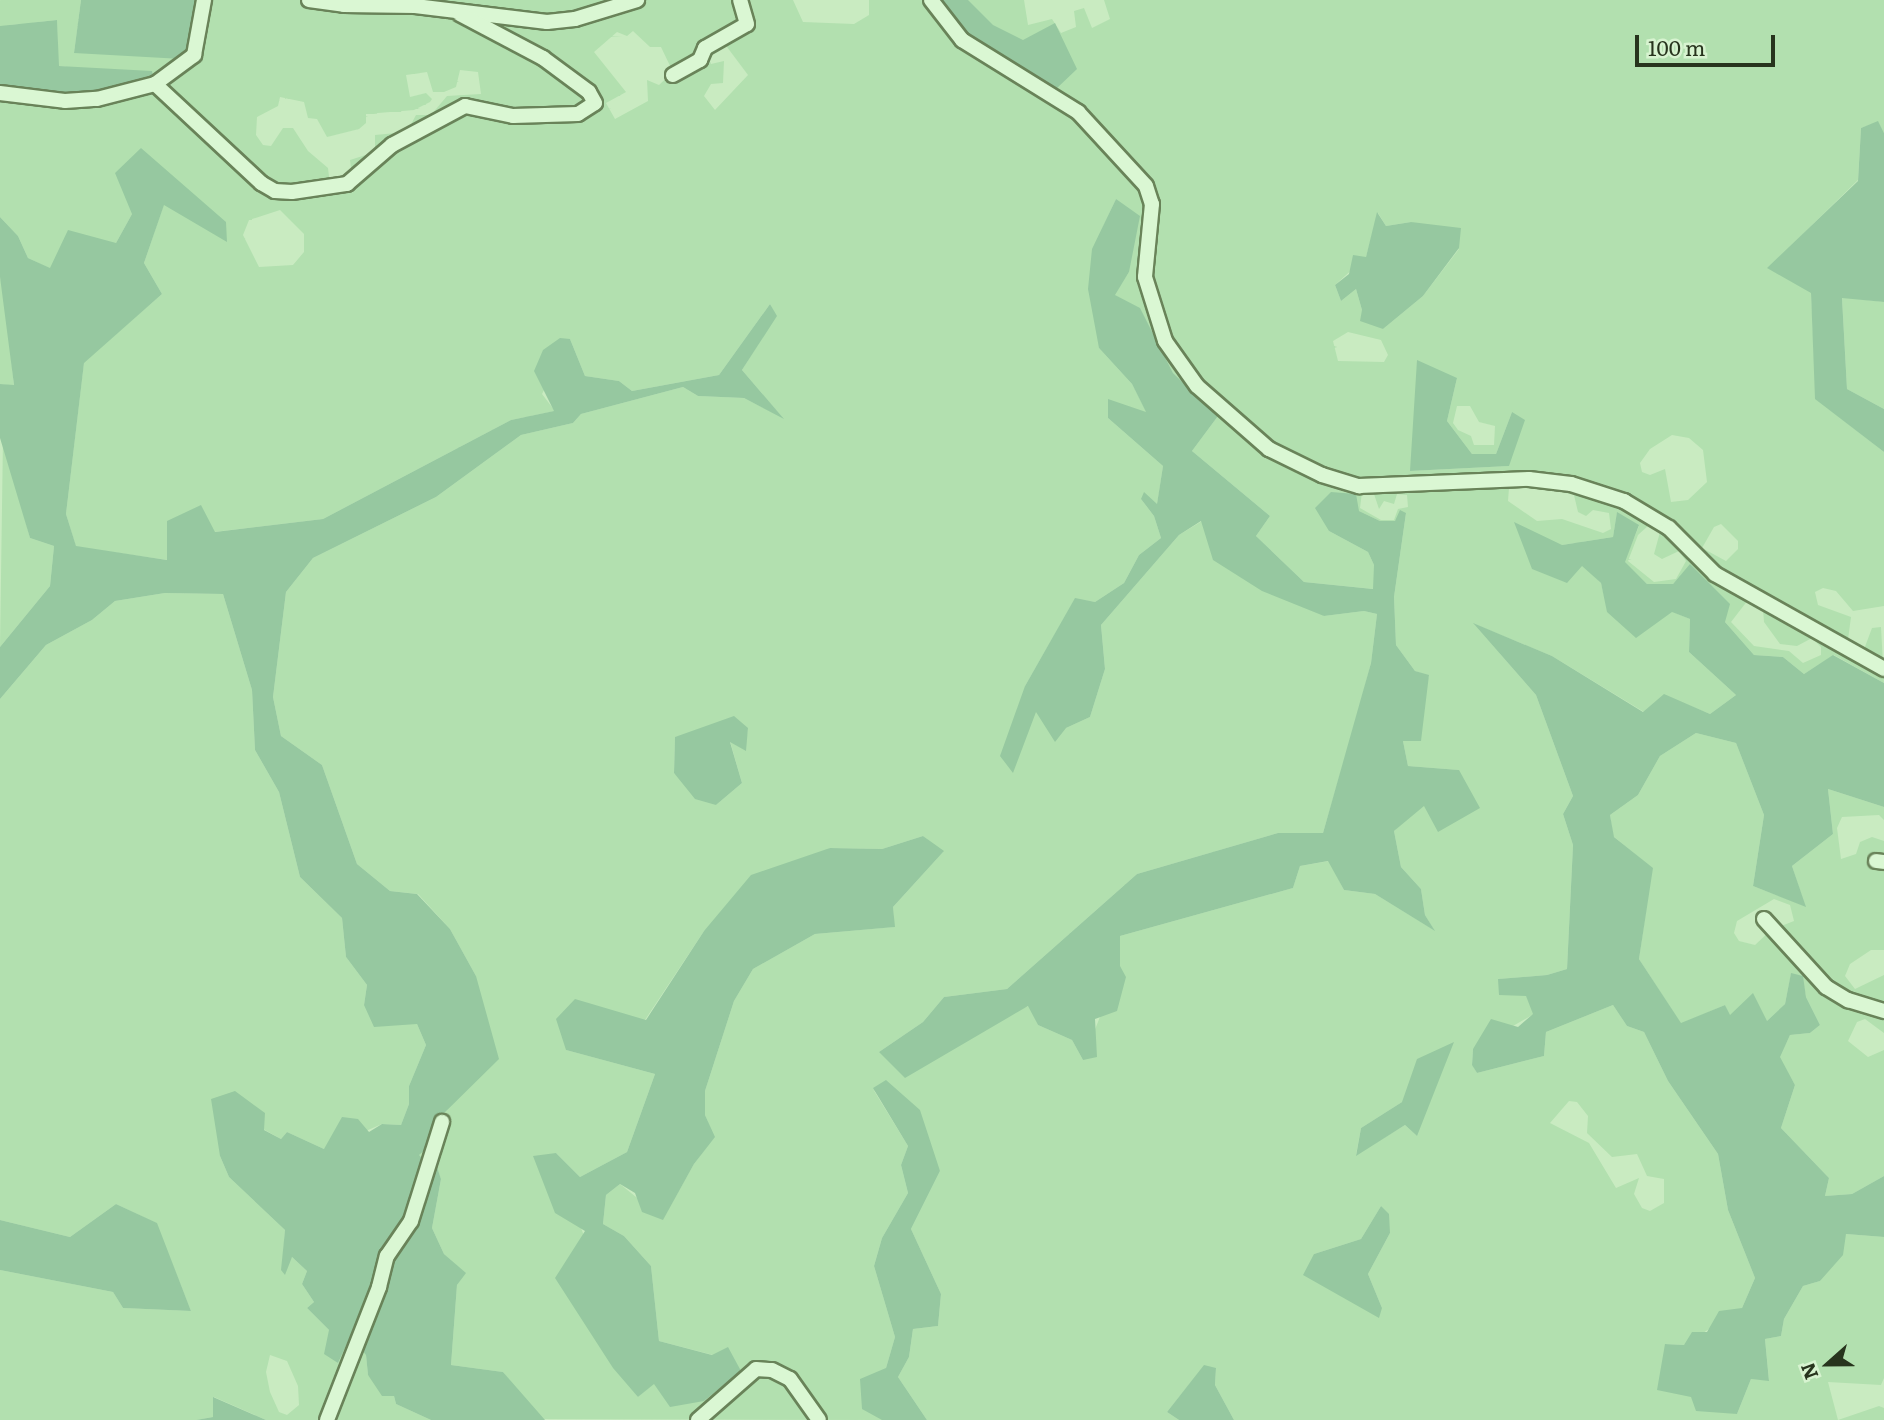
<!DOCTYPE html>
<style>
body{margin:0}
#map{position:relative;width:1884px;height:1420px;overflow:hidden;background:#c9ebc1;font-family:Literata,serif}
div>[style]{position:absolute}
.farmland>*{inset:0;background:#b2e0af}
.green>*{inset:0;background:#96c8a0}
.roads{filter:drop-shadow(2px 0 #698359) drop-shadow(-2px 0 #698359) drop-shadow(0 2px #698359) drop-shadow(0 -2px #698359)}
.minor>*{height:14px;margin:-7px;padding:0 7px;transform-origin:7px;border-radius:7px;background:#daf7d3}
span{translate:-50% -50%;white-space:nowrap;text-align:center;line-height:1.15;-webkit-text-stroke:5px #d7f3d0;paint-order:stroke}
.north{position:absolute;left:1793px;top:1329px;width:70px;height:70px;-webkit-text-stroke:5px #d7f3d0;paint-order:stroke;rotate:249deg;font-size:19px;font-weight:700;line-height:28px;text-align:center;color:#27341d}
.north::after{content:'';display:block;margin:auto;width:24px;height:32px;background:#27341d;clip-path:polygon(50% 0,100% 100%,50% 72%,0 100%)}
.scale{position:absolute;left:1635px;top:35px;width:140px;height:32px;box-sizing:border-box;border:4px solid #27341d;border-top:0;padding-left:9px;font-size:21px;line-height:24px;white-space:nowrap;color:#27341d;-webkit-text-stroke:5px #d7f3d0;paint-order:stroke}
</style>
<div id="map">
<div class="farmland">
<div style="clip-path:polygon(evenodd,0 0,81px 0,74px 53px,197px 0,793px 0,803px 22px,854px 24px,869px 15px,869px 0,1024px 0,1028px 25px,1052px 19px,1061px 33px,1076px 27px,1074px 11px,1084px 8px,1092px 28px,1110px 19px,1104px 0,1884px 0,1884px 133px,1878px 122px,1861px 128px,1858px 180px,1768px 268px,1811px 292px,1816px 399px,1884px 452px,1884px 606px,1853px 611px,1836px 591px,1823px 588px,1815px 592px,1818px 605px,1851px 617px,1847px 647px,1863px 652px,1872px 628px,1881px 627px,1884px 683px,1834px 655px,1804px 674px,1783px 657px,1754px 655px,1725px 622px,1690px 565px,1673px 584px,1647px 584px,1624px 562px,1639px 526px,1617px 513px,1613px 537px,1562px 545px,1601px 583px,1608px 612px,1673px 612px,1690px 619px,1689px 652px,1736px 695px,1710px 714px,1664px 695px,1644px 712px,1552px 656px,1474px 624px,1536px 695px,1573px 796px,1563px 814px,1573px 845px,1567px 969px,1547px 975px,1498px 979px,1526px 995px,1534px 1014px,1473px 1049px,1472px 1064px,1477px 1073px,1544px 1056px,1546px 1032px,1613px 1005px,1627px 1026px,1644px 1032px,1668px 1081px,1718px 1154px,1728px 1210px,1755px 1278px,1742px 1308px,1684px 1345px,1666px 1344px,1691px 1397px,1737px 1414px,1751px 1379px,1769px 1380px,1765px 1339px,1781px 1336px,1784px 1319px,1803px 1286px,1820px 1281px,1846px 1234px,1884px 1237px,1884px 1378px,1881px 1385px,1828px 1382px,1838px 1420px,1879px 1406px,1884px 1408px,1884px 1420px,1234px 1420px,1215px 1385px,1216px 1369px,1204px 1366px,1167px 1412px,1179px 1420px,927px 1420px,898px 1377px,909px 1357px,913px 1329px,938px 1326px,941px 1294px,911px 1229px,940px 1171px,873px 1089px,908px 1146px,901px 1165px,908px 1193px,882px 1238px,874px 1266px,895px 1337px,886px 1368px,882px 1420px,540px 1419px,503px 1372px,451px 1365px,457px 1285px,465px 1273px,444px 1254px,432px 1228px,441px 1179px,436px 1165px,400px 1238px,397px 1257px,386px 1268px,366px 1355px,368px 1375px,394px 1396px,396px 1404px,431px 1420px,266px 1420px,214px 1397px,213px 1417px,196px 1420px,0 1420px,0 1270px,113px 1292px,123px 1308px,191px 1311px,156px 1223px,116px 1204px,70px 1237px,0 1220px,0 699px,46px 645px,92px 620px,115px 601px,165px 593px,223px 594px,252px 690px,255px 750px,279px 792px,300px 877px,342px 918px,346px 957px,367px 985px,364px 1005px,417px 1024px,426px 1045px,409px 1086px,409px 1104px,401px 1125px,382px 1124px,324px 1149px,287px 1132px,281px 1139px,263px 1129px,220px 1156px,229px 1177px,285px 1230px,282px 1270px,292px 1257px,307px 1271px,302px 1284px,314px 1302px,307px 1308px,329px 1330px,329px 1345px,338px 1363px,419px 1155px,433px 1124px,447px 1110px,476px 976px,450px 929px,418px 894px,390px 891px,357px 864px,322px 765px,281px 736px,273px 697px,286px 592px,313px 558px,436px 497px,521px 435px,573px 423px,581px 414px,683px 387px,698px 396px,744px 398px,782px 417px,742px 370px,776px 316px,770px 304px,719px 375px,632px 391px,619px 381px,585px 376px,570px 339px,542px 394px,555px 411px,511px 420px,323px 519px,214px 532px,201px 506px,168px 560px,76px 547px,66px 514px,84px 362px,162px 294px,144px 263px,164px 204px,141px 148px,132px 214px,116px 243px,51px 269px,28px 258px,18px 236px,0 217px,0 88px,153px 80px,152px 72px,58px 66px,57px 20px,0 26px,0 0,633px 31px,650px 47px,661px 47px,673px 72px,659px 85px,647px 80px,648px 101px,615px 119px,606px 103px,626px 92px,594px 52px,617px 32px,627px 36px,633px 31px,0 0,724px 43px,748px 75px,715px 110px,704px 96px,711px 84px,723px 83px,724px 61px,711px 64px,706px 51px,724px 43px,0 0,460px 70px,478px 72px,481px 94px,447px 96px,431px 115px,416px 115px,407px 132px,375px 135px,375px 152px,350px 160px,352px 177px,330px 185px,328px 168px,308px 151px,293px 128px,283px 128px,271px 146px,263px 145px,256px 135px,257px 117px,278px 106px,280px 97px,304px 102px,308px 118px,317px 119px,327px 137px,359px 129px,366px 123px,366px 114px,414px 110px,430px 102px,432px 99px,426px 93px,410px 97px,406px 75px,427px 72px,433px 92px,444px 92px,456px 87px,460px 70px,0 0,1116px 199px,1129px 272px,1114px 295px,1140px 309px,1173px 373px,1218px 416px,1192px 451px,1270px 516px,1256px 536px,1304px 582px,1374px 589px,1374px 565px,1368px 552px,1329px 531px,1359px 511px,1380px 521px,1395px 521px,1406px 513px,1394px 597px,1396px 645px,1415px 671px,1429px 676px,1403px 741px,1408px 766px,1459px 770px,1394px 831px,1401px 867px,1421px 889px,1425px 915px,1434px 930px,1375px 894px,1344px 890px,1329px 861px,1300px 866px,1293px 888px,1120px 936px,1120px 966px,1083px 1060px,1072px 1040px,1038px 1025px,1029px 1006px,879px 1052px,923px 1022px,944px 997px,1007px 989px,1137px 874px,1278px 833px,1323px 833px,1357px 716px,1371px 663px,1377px 614px,1364px 611px,1324px 616px,1202px 521px,1179px 535px,1101px 625px,1105px 669px,1090px 717px,1066px 728px,1036px 711px,1025px 686px,1075px 599px,1095px 602px,1124px 583px,1139px 555px,1161px 538px,1154px 516px,1141px 499px,1157px 505px,1163px 466px,1108px 418px,1108px 400px,1147px 413px,1132px 384px,1099px 348px,1102px 229px,1116px 199px,0 0,280px 210px,304px 234px,304px 252px,293px 265px,259px 267px,243px 235px,249px 220px,280px 210px,0 0,1378px 213px,1386px 226px,1411px 222px,1459px 249px,1423px 296px,1383px 329px,1362px 310px,1356px 289px,1341px 301px,1335px 285px,1366px 257px,1378px 213px,0 0,1348px 332px,1381px 340px,1388px 355px,1384px 362px,1338px 361px,1333px 341px,1348px 332px,0 0,1457px 378px,1447px 421px,1472px 454px,1496px 454px,1512px 412px,1509px 466px,1410px 471px,1457px 378px,0 0,1457px 406px,1470px 406px,1479px 422px,1495px 426px,1494px 445px,1474px 445px,1471px 436px,1458px 430px,1453px 423px,1457px 406px,0 0,1672px 435px,1689px 438px,1703px 450px,1707px 482px,1688px 500px,1671px 502px,1665px 469px,1650px 475px,1642px 472px,1640px 463px,1650px 449px,1672px 435px,0 0,1525px 483px,1574px 495px,1578px 512px,1586px 516px,1593px 510px,1609px 513px,1611px 529px,1603px 533px,1562px 519px,1537px 521px,1508px 501px,1509px 488px,1525px 483px,0 0,1362px 492px,1374px 494px,1379px 509px,1384px 501px,1394px 504px,1397px 494px,1407px 495px,1408px 507px,1398px 509px,1394px 520px,1381px 520px,1360px 508px,1362px 492px,0 0,1650px 524px,1660px 532px,1654px 554px,1662px 559px,1679px 551px,1686px 561px,1676px 579px,1654px 582px,1628px 561px,1638px 535px,1650px 524px,0 0,1721px 524px,1738px 541px,1738px 549px,1726px 561px,1702px 548px,1714px 527px,1721px 524px,0 0,1748px 600px,1763px 609px,1764px 622px,1780px 644px,1797px 646px,1812px 638px,1821px 647px,1821px 655px,1803px 663px,1789px 651px,1754px 646px,1731px 622px,1748px 600px,0 0,748px 728px,745px 750px,730px 741px,742px 783px,716px 805px,674px 773px,675px 737px,748px 728px,0 0,923px 836px,943px 852px,893px 907px,894px 927px,815px 934px,753px 969px,734px 1001px,705px 1091px,705px 1115px,714px 1137px,694px 1164px,663px 1219px,620px 1184px,606px 1195px,603px 1224px,624px 1236px,651px 1266px,659px 1341px,713px 1355px,741px 1371px,704px 1401px,654px 1383px,638px 1397px,556px 1153px,580px 1177px,627px 1152px,655px 1074px,566px 1050px,645px 1020px,704px 931px,830px 848px,882px 849px,923px 836px,0 0,1569px 1101px,1577px 1102px,1588px 1116px,1587px 1133px,1612px 1157px,1637px 1154px,1647px 1176px,1664px 1179px,1664px 1203px,1650px 1211px,1642px 1208px,1634px 1194px,1639px 1178px,1616px 1188px,1589px 1143px,1550px 1123px,1569px 1101px,0 0,1402px 1102px,1417px 1136px,1405px 1125px,1356px 1155px,1361px 1128px,1402px 1102px,0 0,1381px 1206px,1390px 1233px,1368px 1274px,1382px 1308px,1314px 1254px,1361px 1239px,1381px 1206px,0 0,270px 1355px,287px 1361px,298px 1386px,299px 1405px,287px 1415px,279px 1412px,270px 1392px,266px 1372px,270px 1355px)"></div>
<div style="clip-path:polygon(0 277px,4px 292px,14px 386px,0 384px)"></div>
<div style="clip-path:polygon(1842px 297px,1884px 302px,1884px 409px,1847px 389px)"></div>
<div style="clip-path:polygon(3px 437px,30px 538px,54px 546px,50px 586px,0 647px)"></div>
<div style="clip-path:polygon(evenodd,1696px 733px,1736px 743px,1764px 815px,1753px 886px,1805px 906px,1792px 866px,1833px 834px,1828px 789px,1884px 807px,1884px 820px,1879px 815px,1842px 817px,1837px 828px,1841px 859px,1856px 854px,1860px 842px,1872px 837px,1884px 841px,1884px 950px,1871px 950px,1850px 964px,1845px 976px,1855px 989px,1884px 975px,1884px 1033px,1865px 1019px,1857px 1022px,1848px 1041px,1868px 1057px,1884px 1050px,1884px 1176px,1852px 1194px,1825px 1196px,1829px 1178px,1781px 1128px,1795px 1085px,1779px 1057px,1790px 1035px,1810px 1033px,1820px 1025px,1806px 997px,1802px 976px,1791px 974px,1785px 1004px,1766px 1022px,1729px 1016px,1725px 1005px,1681px 1024px,1639px 959px,1652px 868px,1613px 836px,1610px 815px,1638px 795px,1660px 756px,1696px 733px,1774px 899px,1790px 905px,1794px 921px,1771px 930px,1755px 945px,1739px 941px,1734px 933px,1737px 921px,1774px 899px)"></div>
</div>
<div class="green">
<div style="clip-path:polygon(81px 0,197px 0,190px 50px,182px 59px,74px 53px)"></div>
<div style="clip-path:polygon(937px 0,968px 0,993px 25px,1023px 40px,1055px 23px,1077px 69px,1056px 89px,1027px 78px,956px 27px)"></div>
<div style="clip-path:polygon(57px 20px,59px 66px,152px 71px,154px 81px,65px 99px,0 88px,0 26px)"></div>
<div style="clip-path:polygon(1878px 121px,1884px 133px,1884px 302px,1842px 298px,1847px 389px,1884px 409px,1884px 452px,1815px 399px,1811px 293px,1767px 268px,1858px 181px,1861px 128px)"></div>
<div style="clip-path:polygon(141px 148px,226px 222px,227px 242px,164px 205px,144px 263px,162px 294px,84px 363px,66px 514px,76px 546px,167px 560px,167px 521px,201px 505px,215px 532px,323px 519px,511px 420px,554px 411px,534px 371px,543px 350px,560px 338px,570px 339px,585px 376px,619px 381px,632px 391px,719px 375px,770px 304px,777px 316px,742px 370px,784px 419px,744px 398px,698px 396px,683px 387px,581px 414px,573px 423px,521px 435px,436px 497px,313px 558px,286px 592px,273px 697px,281px 736px,322px 765px,357px 864px,390px 891px,417px 894px,450px 929px,476px 976px,499px 1059px,433px 1124px,433px 1143px,419px 1155px,426px 1163px,414px 1196px,338px 1363px,324px 1354px,329px 1330px,307px 1308px,314px 1302px,302px 1284px,307px 1271px,292px 1257px,285px 1275px,281px 1270px,285px 1230px,229px 1177px,220px 1156px,211px 1099px,235px 1091px,265px 1113px,264px 1130px,281px 1139px,287px 1132px,324px 1149px,342px 1117px,358px 1119px,369px 1132px,382px 1124px,401px 1125px,409px 1104px,409px 1086px,426px 1045px,417px 1024px,374px 1027px,364px 1005px,367px 985px,346px 957px,342px 918px,300px 877px,279px 792px,255px 750px,252px 690px,223px 594px,165px 593px,115px 601px,92px 620px,46px 645px,0 699px,0 647px,50px 586px,54px 546px,30px 538px,0 438px,0 384px,14px 385px,0 277px,0 217px,18px 236px,28px 258px,50px 268px,68px 230px,116px 243px,132px 214px,115px 173px)"></div>
<div style="clip-path:polygon(1116px 199px,1140px 216px,1129px 272px,1115px 295px,1140px 308px,1173px 373px,1218px 416px,1192px 451px,1270px 516px,1256px 536px,1304px 582px,1373px 589px,1374px 565px,1368px 552px,1329px 531px,1315px 508px,1331px 492px,1356px 494px,1359px 511px,1380px 521px,1395px 521px,1400px 510px,1406px 513px,1394px 597px,1396px 645px,1415px 671px,1429px 675px,1421px 741px,1403px 741px,1408px 766px,1459px 770px,1480px 808px,1438px 832px,1424px 806px,1394px 831px,1401px 867px,1421px 889px,1425px 915px,1435px 931px,1375px 894px,1344px 890px,1328px 861px,1300px 866px,1293px 888px,1120px 936px,1120px 966px,1126px 977px,1117px 1011px,1095px 1019px,1097px 1057px,1083px 1060px,1072px 1040px,1038px 1025px,1028px 1006px,905px 1078px,879px 1052px,923px 1022px,944px 997px,1007px 989px,1137px 874px,1278px 833px,1323px 833px,1371px 663px,1377px 614px,1364px 611px,1324px 616px,1262px 591px,1213px 560px,1201px 521px,1179px 535px,1101px 625px,1105px 669px,1090px 717px,1066px 728px,1055px 742px,1036px 712px,1013px 773px,1000px 756px,1025px 686px,1075px 598px,1095px 602px,1124px 583px,1139px 555px,1161px 538px,1154px 516px,1141px 499px,1144px 492px,1157px 504px,1163px 466px,1108px 418px,1108px 399px,1146px 412px,1132px 384px,1099px 348px,1088px 289px,1092px 249px)"></div>
<div style="clip-path:polygon(1377px 212px,1386px 226px,1411px 222px,1461px 228px,1459px 248px,1423px 296px,1383px 329px,1360px 321px,1362px 310px,1356px 289px,1341px 301px,1335px 285px,1349px 274px,1353px 255px,1366px 257px)"></div>
<div style="clip-path:polygon(1417px 360px,1457px 378px,1447px 421px,1472px 454px,1496px 454px,1512px 412px,1525px 420px,1509px 466px,1410px 471px)"></div>
<div style="clip-path:polygon(1617px 512px,1639px 525px,1625px 562px,1647px 584px,1673px 584px,1690px 564px,1730px 604px,1725px 622px,1754px 655px,1783px 657px,1804px 674px,1833px 655px,1884px 683px,1884px 807px,1828px 789px,1833px 834px,1792px 866px,1806px 907px,1753px 886px,1764px 815px,1736px 743px,1696px 733px,1660px 756px,1638px 795px,1610px 815px,1614px 837px,1653px 868px,1639px 959px,1681px 1023px,1725px 1005px,1730px 1015px,1753px 993px,1767px 1021px,1785px 1004px,1791px 973px,1803px 976px,1806px 997px,1820px 1025px,1810px 1033px,1790px 1035px,1780px 1057px,1795px 1085px,1781px 1128px,1829px 1178px,1825px 1196px,1852px 1194px,1884px 1176px,1884px 1237px,1846px 1234px,1843px 1255px,1820px 1281px,1803px 1286px,1784px 1319px,1781px 1336px,1765px 1339px,1769px 1381px,1751px 1379px,1737px 1414px,1696px 1411px,1691px 1397px,1657px 1390px,1665px 1344px,1684px 1345px,1692px 1332px,1707px 1332px,1719px 1311px,1742px 1308px,1755px 1278px,1728px 1210px,1718px 1154px,1668px 1081px,1644px 1032px,1627px 1026px,1613px 1005px,1546px 1032px,1544px 1056px,1477px 1073px,1472px 1065px,1473px 1049px,1491px 1019px,1518px 1027px,1533px 1014px,1526px 996px,1499px 995px,1498px 979px,1547px 975px,1567px 969px,1573px 845px,1563px 814px,1573px 796px,1536px 695px,1473px 623px,1552px 656px,1643px 712px,1664px 694px,1710px 714px,1736px 695px,1689px 652px,1690px 619px,1672px 612px,1636px 638px,1607px 612px,1601px 583px,1582px 566px,1567px 583px,1532px 569px,1514px 522px,1562px 545px,1613px 537px)"></div>
<div style="clip-path:polygon(734px 716px,748px 728px,746px 751px,730px 742px,742px 783px,716px 805px,695px 799px,674px 773px,675px 737px)"></div>
<div style="clip-path:polygon(923px 836px,944px 851px,893px 907px,895px 927px,815px 934px,753px 969px,734px 1001px,705px 1091px,705px 1115px,715px 1137px,694px 1164px,663px 1220px,642px 1212px,635px 1193px,620px 1184px,606px 1195px,603px 1224px,624px 1236px,651px 1266px,659px 1341px,712px 1355px,728px 1347px,741px 1371px,704px 1401px,670px 1407px,654px 1384px,638px 1397px,613px 1368px,555px 1278px,585px 1231px,555px 1213px,533px 1156px,556px 1153px,580px 1177px,627px 1152px,655px 1074px,566px 1050px,556px 1019px,575px 999px,646px 1020px,704px 931px,751px 875px,830px 848px,882px 849px)"></div>
<div style="clip-path:polygon(1454px 1042px,1417px 1136px,1405px 1125px,1356px 1156px,1361px 1128px,1402px 1102px,1417px 1059px)"></div>
<div style="clip-path:polygon(886px 1080px,920px 1110px,940px 1171px,911px 1229px,941px 1294px,938px 1326px,913px 1329px,909px 1357px,898px 1377px,927px 1420px,882px 1420px,862px 1409px,860px 1379px,886px 1368px,895px 1337px,874px 1266px,882px 1238px,908px 1193px,901px 1165px,908px 1146px,873px 1088px)"></div>
<div style="clip-path:polygon(436px 1164px,441px 1179px,432px 1228px,444px 1254px,466px 1273px,457px 1285px,451px 1365px,503px 1372px,545px 1420px,431px 1420px,396px 1404px,394px 1396px,382px 1396px,368px 1375px,366px 1355px,360px 1347px,386px 1268px,397px 1257px,400px 1238px)"></div>
<div style="clip-path:polygon(116px 1204px,157px 1223px,191px 1311px,123px 1308px,113px 1292px,0 1270px,0 1220px,70px 1237px)"></div>
<div style="clip-path:polygon(1381px 1206px,1389px 1214px,1390px 1233px,1368px 1274px,1382px 1308px,1379px 1318px,1303px 1275px,1314px 1254px,1361px 1239px)"></div>
<div style="clip-path:polygon(1204px 1365px,1216px 1368px,1215px 1385px,1234px 1420px,1179px 1420px,1167px 1412px)"></div>
<div style="clip-path:polygon(213px 1397px,266px 1420px,196px 1420px,213px 1417px)"></div>
</div>
<div class="roads">
<div class="minor">
<div style="left:309px;top:0;width:35px;rotate:8deg"></div>
<div style="left:344px;top:5px;width:71px;rotate:0.8deg"></div>
<div style="left:415px;top:6px;width:133px;rotate:6.9deg"></div>
<div style="left:547px;top:22px;width:28px;rotate:-6deg"></div>
<div style="left:575px;top:19px;width:65px;rotate:-17deg"></div>
<div style="left:931px;top:0;width:51px;rotate:52.2deg"></div>
<div style="left:962px;top:40px;width:137px;rotate:31.8deg"></div>
<div style="left:1078px;top:112px;width:100px;rotate:47.4deg"></div>
<div style="left:1146px;top:186px;width:19px;rotate:72deg"></div>
<div style="left:1152px;top:204px;width:73px;rotate:95.5deg"></div>
<div style="left:1145px;top:277px;width:67px;rotate:72.6deg"></div>
<div style="left:1165px;top:341px;width:55px;rotate:54.6deg"></div>
<div style="left:1197px;top:386px;width:96px;rotate:41.2deg"></div>
<div style="left:1269px;top:449px;width:59px;rotate:26.1deg"></div>
<div style="left:1322px;top:475px;width:39px;rotate:17deg"></div>
<div style="left:1359px;top:486px;width:170px;rotate:-2.4deg"></div>
<div style="left:1529px;top:479px;width:42px;rotate:6.8deg"></div>
<div style="left:1571px;top:484px;width:56px;rotate:17.8deg"></div>
<div style="left:1624px;top:501px;width:52px;rotate:31deg"></div>
<div style="left:1669px;top:528px;width:65px;rotate:45deg"></div>
<div style="left:1715px;top:574px;width:194px;rotate:29.3deg"></div>
<div style="left:673px;top:75px;width:31px;rotate:-29deg"></div>
<div style="left:700px;top:60px;width:13px;rotate:-67deg"></div>
<div style="left:705px;top:48px;width:48px;rotate:-29.7deg"></div>
<div style="left:747px;top:24px;width:25px;rotate:-106deg"></div>
<div style="left:155px;top:84px;width:145px;rotate:43deg"></div>
<div style="left:261px;top:183px;width:16px;rotate:30deg"></div>
<div style="left:275px;top:191px;width:17px;rotate:3deg"></div>
<div style="left:292px;top:192px;width:56px;rotate:-8.3deg"></div>
<div style="left:347px;top:184px;width:60px;rotate:-40.9deg"></div>
<div style="left:392px;top:145px;width:83px;rotate:-28.1deg"></div>
<div style="left:465px;top:106px;width:49px;rotate:11.8deg"></div>
<div style="left:513px;top:116px;width:65px;rotate:-1.8deg"></div>
<div style="left:578px;top:114px;width:20px;rotate:-33deg"></div>
<div style="left:595px;top:103px;width:13px;rotate:-119deg"></div>
<div style="left:589px;top:92px;width:57px;rotate:-143.5deg"></div>
<div style="left:543px;top:58px;width:94px;rotate:-152.1deg"></div>
<div style="left:0;top:93px;width:65px;rotate:7deg"></div>
<div style="left:65px;top:101px;width:32px;rotate:-4deg"></div>
<div style="left:97px;top:99px;width:60px;rotate:-14.5deg"></div>
<div style="left:155px;top:84px;width:49px;rotate:-36.6deg"></div>
<div style="left:194px;top:55px;width:56px;rotate:-79.7deg"></div>
<div style="left:1876px;top:861px;width:8px;rotate:7deg"></div>
<div style="left:1764px;top:919px;width:92px;rotate:47.6deg"></div>
<div style="left:1826px;top:987px;width:26px;rotate:31deg"></div>
<div style="left:1848px;top:1000px;width:38px;rotate:17deg"></div>
<div style="left:327px;top:1420px;width:143px;rotate:-68.6deg"></div>
<div style="left:379px;top:1287px;width:32px;rotate:-76deg"></div>
<div style="left:387px;top:1256px;width:42px;rotate:-55.6deg"></div>
<div style="left:411px;top:1221px;width:104px;rotate:-72.6deg"></div>
<div style="left:698px;top:1420px;width:77px;rotate:-41.3deg"></div>
<div style="left:756px;top:1369px;width:16px;rotate:4deg"></div>
<div style="left:772px;top:1370px;width:20px;rotate:27deg"></div>
<div style="left:790px;top:1379px;width:50px;rotate:54.7deg"></div>
</div>
</div>
<div class="north">N</div>
<div class="scale">100 m</div>
</div>
